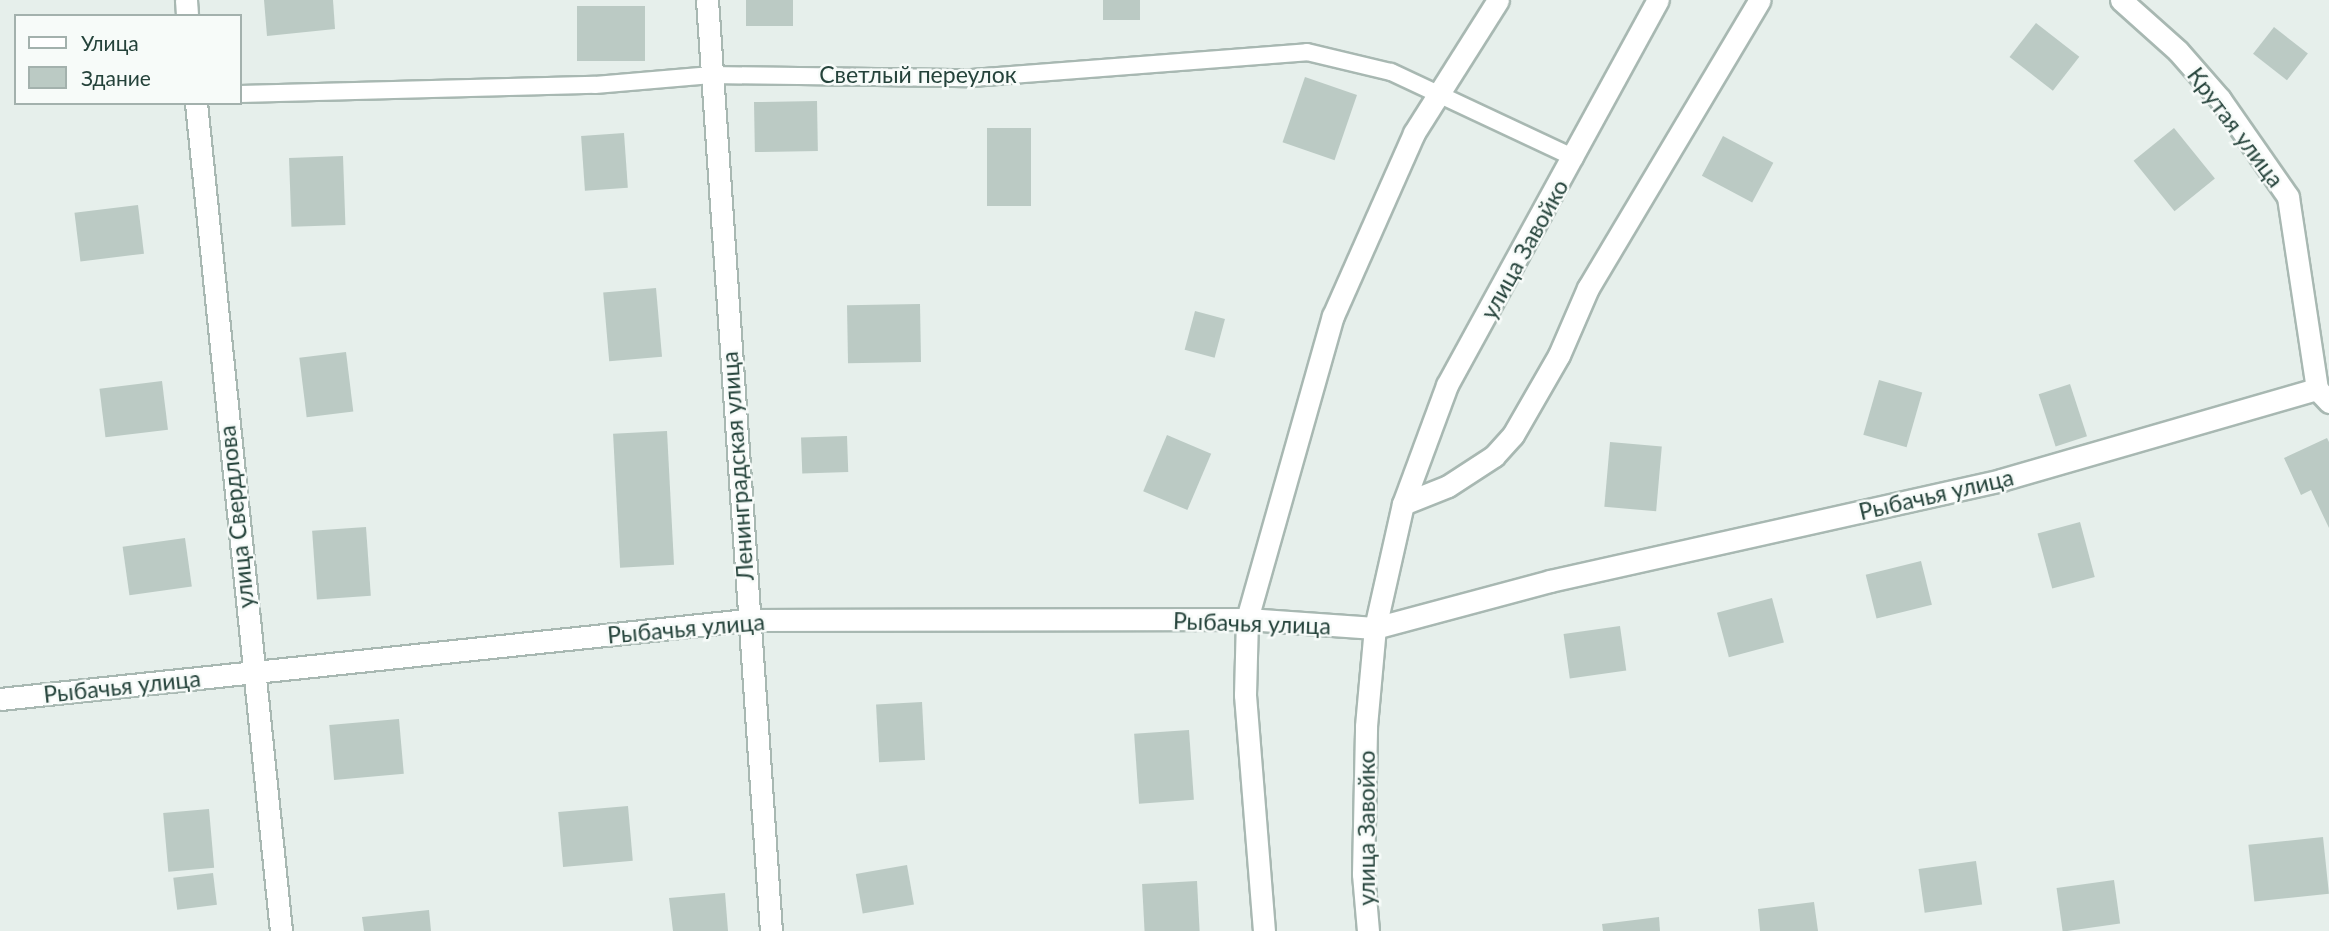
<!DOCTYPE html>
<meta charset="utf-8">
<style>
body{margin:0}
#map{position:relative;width:2329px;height:931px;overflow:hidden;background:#e6efeb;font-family:Lato,sans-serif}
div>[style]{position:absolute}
.building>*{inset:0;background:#bbcac4;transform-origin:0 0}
.roads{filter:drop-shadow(2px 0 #a8b8b2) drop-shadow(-2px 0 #a8b8b2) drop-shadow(0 2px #a8b8b2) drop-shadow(0 -2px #a8b8b2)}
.service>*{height:16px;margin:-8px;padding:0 8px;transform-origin:8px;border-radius:8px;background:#fff}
.minor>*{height:21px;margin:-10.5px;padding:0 10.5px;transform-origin:10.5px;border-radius:10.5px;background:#fff}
.secondary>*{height:21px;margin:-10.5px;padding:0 10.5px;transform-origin:10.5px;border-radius:10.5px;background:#fff}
span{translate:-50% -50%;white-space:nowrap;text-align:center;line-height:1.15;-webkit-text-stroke:5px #f7fbf9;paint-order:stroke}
.street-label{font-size:23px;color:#24423a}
.legend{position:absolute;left:14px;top:14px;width:228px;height:91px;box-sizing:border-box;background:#f7fbf9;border:2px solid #a3b1ad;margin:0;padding:9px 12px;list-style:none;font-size:21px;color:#24423a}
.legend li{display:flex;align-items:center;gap:14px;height:35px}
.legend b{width:35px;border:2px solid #a3b1ad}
</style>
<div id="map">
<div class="building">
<div style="clip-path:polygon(264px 0,333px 0,335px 29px,267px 36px)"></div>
<div style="left:746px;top:0;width:47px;height:26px"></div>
<div style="left:1103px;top:0;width:37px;height:20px"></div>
<div style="left:577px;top:6px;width:68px;height:55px"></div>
<div style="left:2036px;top:23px;width:55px;height:43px;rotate:38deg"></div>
<div style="left:2274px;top:27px;width:43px;height:34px;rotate:38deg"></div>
<div style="left:1305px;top:77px;width:55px;height:69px;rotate:19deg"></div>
<div style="left:817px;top:101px;width:50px;height:63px;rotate:89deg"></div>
<div style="left:987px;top:128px;width:44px;height:78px"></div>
<div style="left:2174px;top:128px;width:65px;height:52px;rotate:51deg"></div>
<div style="left:624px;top:133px;width:55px;height:43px;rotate:86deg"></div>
<div style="left:1723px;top:136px;width:57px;height:45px;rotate:28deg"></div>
<div style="left:343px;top:156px;width:69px;height:54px;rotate:88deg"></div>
<div style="left:138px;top:205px;width:49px;height:64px;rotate:83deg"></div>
<div style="left:656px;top:288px;width:69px;height:53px;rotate:85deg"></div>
<div style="left:920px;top:304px;width:58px;height:73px;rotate:89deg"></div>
<div style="left:1195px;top:311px;width:31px;height:40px;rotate:15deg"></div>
<div style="left:346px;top:352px;width:60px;height:47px;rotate:83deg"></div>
<div style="left:1879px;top:380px;width:45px;height:57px;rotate:16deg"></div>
<div style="left:162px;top:381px;width:49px;height:63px;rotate:83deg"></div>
<div style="left:2070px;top:384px;width:55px;height:33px;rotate:72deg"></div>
<div style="left:667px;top:431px;width:134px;height:54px;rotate:87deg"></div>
<div style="left:1167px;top:435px;width:48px;height:61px;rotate:23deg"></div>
<div style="left:847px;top:436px;width:36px;height:46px;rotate:88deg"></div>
<div style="clip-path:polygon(2327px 438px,2329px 442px,2329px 528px,2311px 490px,2301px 495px,2284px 458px)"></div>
<div style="left:1610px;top:442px;width:52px;height:65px;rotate:5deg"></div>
<div style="left:2080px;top:522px;width:57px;height:44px;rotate:75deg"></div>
<div style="left:366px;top:527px;width:69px;height:54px;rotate:86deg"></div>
<div style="left:185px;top:538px;width:49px;height:63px;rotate:82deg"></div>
<div style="left:1921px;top:561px;width:45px;height:57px;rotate:76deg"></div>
<div style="left:1772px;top:598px;width:46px;height:57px;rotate:75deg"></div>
<div style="left:1620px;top:626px;width:45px;height:57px;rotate:82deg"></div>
<div style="left:922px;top:702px;width:58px;height:46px;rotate:87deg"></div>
<div style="left:399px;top:719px;width:55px;height:70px;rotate:85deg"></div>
<div style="left:1189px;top:730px;width:70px;height:55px;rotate:86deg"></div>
<div style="left:628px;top:806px;width:55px;height:70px;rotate:85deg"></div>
<div style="left:209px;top:809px;width:59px;height:46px;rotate:85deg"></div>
<div style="left:2323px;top:837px;width:57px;height:75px;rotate:84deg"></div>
<div style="left:1976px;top:861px;width:44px;height:58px;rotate:82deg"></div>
<div style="left:907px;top:865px;width:40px;height:52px;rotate:80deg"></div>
<div style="left:213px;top:873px;width:32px;height:40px;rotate:83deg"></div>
<div style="left:2114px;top:880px;width:44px;height:58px;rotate:82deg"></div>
<div style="left:1197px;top:881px;width:50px;height:55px;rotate:87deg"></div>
<div style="clip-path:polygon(725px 893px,728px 931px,673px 931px,669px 898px)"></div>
<div style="clip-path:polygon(1814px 902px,1818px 931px,1760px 931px,1758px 909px)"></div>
<div style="clip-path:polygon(429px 910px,431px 931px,364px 931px,362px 917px)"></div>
<div style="clip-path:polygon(1659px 917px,1660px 931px,1603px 931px,1602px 924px)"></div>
</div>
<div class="roads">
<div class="service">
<div style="left:240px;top:94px;width:355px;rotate:-1.5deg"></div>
<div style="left:595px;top:85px;width:117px;rotate:-4.9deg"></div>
<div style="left:712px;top:75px;width:260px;rotate:0.7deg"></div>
<div style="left:972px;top:78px;width:336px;rotate:-4.4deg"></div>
<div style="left:1307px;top:52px;width:86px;rotate:13.4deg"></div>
<div style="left:1391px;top:72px;width:203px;rotate:25.1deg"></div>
</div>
<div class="minor">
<div style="left:186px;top:0;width:16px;rotate:86deg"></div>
<div style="left:707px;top:0;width:933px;rotate:86.07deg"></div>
<div style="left:2121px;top:0;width:76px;rotate:41.8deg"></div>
<div style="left:2178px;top:51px;width:64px;rotate:48.8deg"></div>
<div style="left:2220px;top:99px;width:119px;rotate:55.2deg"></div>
<div style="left:2288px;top:197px;width:194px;rotate:81.4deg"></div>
<div style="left:2317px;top:389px;width:18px;rotate:47deg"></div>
<div style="left:196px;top:103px;width:832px;rotate:84.14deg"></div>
<div style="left:1403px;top:504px;width:48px;rotate:-21.8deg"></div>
<div style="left:1448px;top:486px;width:55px;rotate:-33.1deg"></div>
<div style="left:1494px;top:456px;width:28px;rotate:-48deg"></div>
<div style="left:1513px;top:435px;width:92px;rotate:-60.1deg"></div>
<div style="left:1559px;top:355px;width:73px;rotate:-66.6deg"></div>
<div style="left:1588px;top:288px;width:335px;rotate:-59.2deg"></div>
<div style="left:0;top:699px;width:751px;rotate:-6.04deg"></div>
<div style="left:747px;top:620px;width:500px;rotate:-0.11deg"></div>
<div style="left:1247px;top:619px;width:128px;rotate:4deg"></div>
<div style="left:1375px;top:628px;width:181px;rotate:-15deg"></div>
<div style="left:1550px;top:581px;width:462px;rotate:-12.6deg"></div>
<div style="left:2001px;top:480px;width:329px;rotate:-16.1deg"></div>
<div style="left:1264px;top:931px;width:237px;rotate:-94.6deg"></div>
<div style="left:1245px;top:695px;width:76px;rotate:-88.5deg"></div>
<div style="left:1247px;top:619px;width:315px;rotate:-74.2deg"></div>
<div style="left:1333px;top:316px;width:200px;rotate:-66.1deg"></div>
<div style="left:1414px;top:133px;width:157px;rotate:-57.7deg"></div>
</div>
<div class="secondary">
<div style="left:1368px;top:931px;width:57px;rotate:-95deg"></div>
<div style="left:1363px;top:874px;width:148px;rotate:-88.8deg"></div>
<div style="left:1366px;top:726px;width:98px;rotate:-84.8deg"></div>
<div style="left:1375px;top:628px;width:127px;rotate:-77.3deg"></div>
<div style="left:1403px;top:504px;width:127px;rotate:-69.7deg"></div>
<div style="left:1447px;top:385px;width:439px;rotate:-61.3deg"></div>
</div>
</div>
<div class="street-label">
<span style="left:918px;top:74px">Светлый переулок</span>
<span style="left:2236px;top:127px;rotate:53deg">Крутая улица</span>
<span style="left:1524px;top:249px;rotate:-61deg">улица Завойко</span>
<span style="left:737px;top:466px;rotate:-94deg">Ленинградская улица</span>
<span style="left:1936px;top:494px;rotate:-13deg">Рыбачья улица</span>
<span style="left:236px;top:517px;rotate:-96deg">улица Свердлова</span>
<span style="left:1252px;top:623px;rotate:2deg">Рыбачья улица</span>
<span style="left:686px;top:628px;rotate:-5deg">Рыбачья улица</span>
<span style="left:122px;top:686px;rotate:-6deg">Рыбачья улица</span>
<span style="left:1366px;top:828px;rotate:-90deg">улица Завойко</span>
</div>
<ul class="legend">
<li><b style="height:9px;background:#fff"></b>Улица</li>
<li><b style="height:19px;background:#bbcac4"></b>Здание</li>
</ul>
</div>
